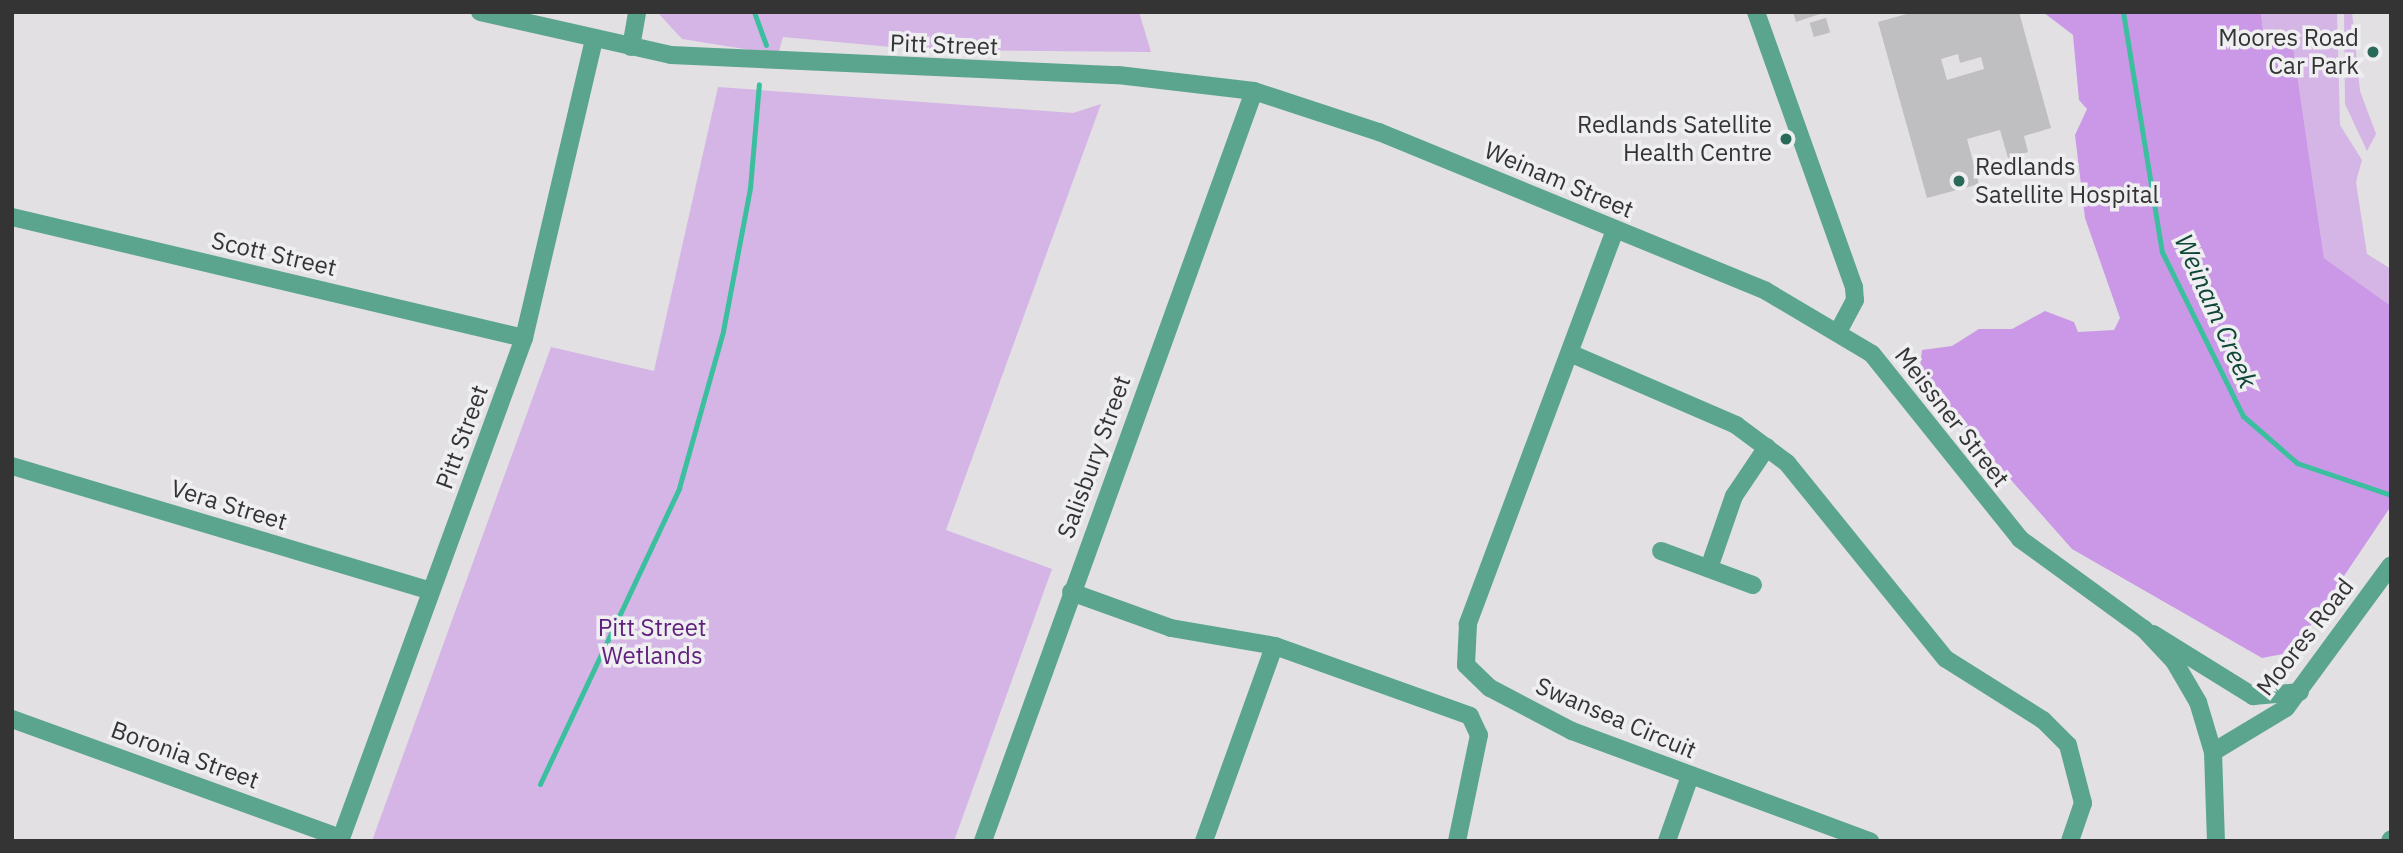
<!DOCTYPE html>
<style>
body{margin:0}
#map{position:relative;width:2403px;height:853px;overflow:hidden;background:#e2e0e3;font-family:"IBM Plex Sans",sans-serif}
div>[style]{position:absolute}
.green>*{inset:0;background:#d4b5e6}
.forest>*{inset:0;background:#cb98e7}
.stream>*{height:5px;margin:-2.5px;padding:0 2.5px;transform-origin:2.5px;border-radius:2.5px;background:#3cbf9e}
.building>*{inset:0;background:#bfbec1;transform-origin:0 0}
.minor>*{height:18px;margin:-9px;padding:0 9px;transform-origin:9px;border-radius:9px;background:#5ba58e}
.tertiary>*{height:18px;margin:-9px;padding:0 9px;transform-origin:9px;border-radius:9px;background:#5ba58e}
.dots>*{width:19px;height:19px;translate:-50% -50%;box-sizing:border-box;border:4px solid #efeef1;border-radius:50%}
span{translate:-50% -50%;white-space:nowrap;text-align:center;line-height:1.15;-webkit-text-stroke:7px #efeef1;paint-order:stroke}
.poi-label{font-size:24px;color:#353435}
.right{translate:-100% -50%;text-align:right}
.left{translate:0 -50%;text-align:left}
.street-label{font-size:24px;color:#353435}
.park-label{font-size:24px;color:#5f1f7c}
.water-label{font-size:26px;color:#0d4537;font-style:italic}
.frame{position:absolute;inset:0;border:14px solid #353435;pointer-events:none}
</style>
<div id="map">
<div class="green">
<div style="clip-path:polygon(1139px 12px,1151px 52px,924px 50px,783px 37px,779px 51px,751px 50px,682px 39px,659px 14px)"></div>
<div style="clip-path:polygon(2261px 12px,2337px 12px,2340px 125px,2362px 160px,2356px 182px,2367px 254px,2391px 269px,2391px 306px,2324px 258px,2293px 46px,2264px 39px)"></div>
<div style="clip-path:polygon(2344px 12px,2352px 12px,2360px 91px,2376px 134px,2367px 151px,2345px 104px)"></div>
<div style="clip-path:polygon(718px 87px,1073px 113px,1101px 104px,946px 530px,1052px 569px,954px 841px,372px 841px,551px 347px,654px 371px)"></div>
</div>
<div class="forest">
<div style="clip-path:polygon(2043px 12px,2261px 12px,2264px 39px,2293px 46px,2324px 258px,2391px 306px,2391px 506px,2299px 643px,2283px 654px,2262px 658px,2072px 549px,1919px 376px,1922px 350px,1952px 346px,1979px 329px,2012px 329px,2045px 311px,2074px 322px,2078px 332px,2114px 330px,2120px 318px,2085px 218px,2075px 135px,2087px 109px,2079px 100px,2073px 35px)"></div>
</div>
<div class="stream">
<div style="left:754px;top:12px;width:35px;rotate:70deg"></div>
<div style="left:2123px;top:12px;width:243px;rotate:80.8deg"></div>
<div style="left:2162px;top:252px;width:183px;rotate:63.7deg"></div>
<div style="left:2243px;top:416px;width:72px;rotate:41deg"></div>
<div style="left:2297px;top:463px;width:99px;rotate:18.8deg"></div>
<div style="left:540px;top:784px;width:327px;rotate:-64.8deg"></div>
<div style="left:679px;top:488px;width:163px;rotate:-74.3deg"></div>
<div style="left:723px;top:331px;width:146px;rotate:-79.3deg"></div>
<div style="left:750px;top:188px;width:104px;rotate:-85.1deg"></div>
</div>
<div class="building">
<div style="clip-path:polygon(1793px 12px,1823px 12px,1823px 13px,1796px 22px)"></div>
<div style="clip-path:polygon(evenodd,1914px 12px,2019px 12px,2051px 128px,2024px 136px,2028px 152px,2008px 158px,2000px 130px,1967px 139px,1979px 184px,1927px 198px,1878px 22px,1914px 12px,1958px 54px,1960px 63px,1981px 57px,1984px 69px,1947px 80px,1941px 59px,1958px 54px)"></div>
<div style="left:1826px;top:18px;width:15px;height:17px;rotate:74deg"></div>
</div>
<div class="minor">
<div style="left:1756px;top:12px;width:292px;rotate:70.4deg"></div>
<div style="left:1854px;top:287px;width:13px;rotate:86deg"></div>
<div style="left:1855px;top:300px;width:34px;rotate:118deg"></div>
<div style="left:631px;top:47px;width:36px;rotate:-80deg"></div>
<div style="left:12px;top:217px;width:526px;rotate:13.3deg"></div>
<div style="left:1615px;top:230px;width:421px;rotate:110.5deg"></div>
<div style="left:1468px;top:624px;width:41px;rotate:92.8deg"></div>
<div style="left:1466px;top:665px;width:33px;rotate:44deg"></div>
<div style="left:1490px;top:688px;width:93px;rotate:27.7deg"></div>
<div style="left:1572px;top:731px;width:318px;rotate:20.3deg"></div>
<div style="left:1572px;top:354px;width:179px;rotate:23.4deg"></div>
<div style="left:1736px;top:425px;width:64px;rotate:36.7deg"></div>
<div style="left:1787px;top:463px;width:252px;rotate:51deg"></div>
<div style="left:1946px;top:659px;width:115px;rotate:32.2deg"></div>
<div style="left:2043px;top:720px;width:35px;rotate:45deg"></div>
<div style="left:2068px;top:745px;width:60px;rotate:75.5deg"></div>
<div style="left:2083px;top:803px;width:40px;rotate:108.9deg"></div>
<div style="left:12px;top:466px;width:437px;rotate:16.6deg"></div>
<div style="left:1661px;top:551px;width:98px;rotate:20.3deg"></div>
<div style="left:1709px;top:568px;width:76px;rotate:-70.9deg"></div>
<div style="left:1734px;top:496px;width:59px;rotate:-56deg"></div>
<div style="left:1071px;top:592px;width:106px;rotate:19.8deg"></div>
<div style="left:1171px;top:628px;width:106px;rotate:9.8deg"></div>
<div style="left:1275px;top:646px;width:207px;rotate:19.7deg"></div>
<div style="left:1470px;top:716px;width:21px;rotate:65deg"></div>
<div style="left:1479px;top:735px;width:108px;rotate:101.7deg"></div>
<div style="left:2153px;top:634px;width:118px;rotate:31.8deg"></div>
<div style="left:2253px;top:696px;width:47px;rotate:-4.9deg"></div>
<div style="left:12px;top:719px;width:350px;rotate:19.9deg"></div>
<div style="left:2213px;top:752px;width:85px;rotate:-31.1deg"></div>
<div style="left:2286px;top:708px;width:177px;rotate:-53.7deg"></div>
<div style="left:340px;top:841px;width:536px;rotate:-69.91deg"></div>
<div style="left:524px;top:338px;width:307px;rotate:-76.8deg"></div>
<div style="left:983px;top:841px;width:797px;rotate:-70.13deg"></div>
<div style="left:1204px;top:841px;width:206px;rotate:-70.2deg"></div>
<div style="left:1667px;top:841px;width:69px;rotate:-70.5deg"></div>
<div style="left:2390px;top:841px;width:2px;rotate:-63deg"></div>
</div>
<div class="tertiary">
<div style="left:480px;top:12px;width:196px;rotate:12.7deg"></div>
<div style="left:671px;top:55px;width:447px;rotate:2.6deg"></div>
<div style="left:1118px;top:75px;width:137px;rotate:6.7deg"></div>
<div style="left:1254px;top:91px;width:132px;rotate:18.2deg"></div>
<div style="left:1379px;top:132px;width:418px;rotate:22.3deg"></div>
<div style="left:1766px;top:291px;width:123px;rotate:30.7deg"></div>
<div style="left:1872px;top:354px;width:237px;rotate:51.3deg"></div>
<div style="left:2020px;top:539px;width:153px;rotate:36deg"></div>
<div style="left:2144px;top:629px;width:44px;rotate:46.8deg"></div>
<div style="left:2174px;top:661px;width:48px;rotate:59.7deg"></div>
<div style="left:2198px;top:702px;width:52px;rotate:73.3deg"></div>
<div style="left:2213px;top:752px;width:89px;rotate:88.1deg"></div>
</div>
<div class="dots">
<div style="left:2373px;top:52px;background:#2a6a58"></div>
<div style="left:1786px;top:139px;background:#2a6a58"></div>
<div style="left:1959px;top:181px;background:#2a6a58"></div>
</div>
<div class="poi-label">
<span class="right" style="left:2359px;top:52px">Moores Road<br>Car Park</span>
<span class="right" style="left:1772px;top:139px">Redlands Satellite<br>Health Centre</span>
<span class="left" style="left:1975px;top:181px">Redlands<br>Satellite Hospital</span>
</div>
<div class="street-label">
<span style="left:944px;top:45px;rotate:2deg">Pitt Street</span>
<span style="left:1559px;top:180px;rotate:23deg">Weinam Street</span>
<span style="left:274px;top:254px;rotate:13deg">Scott Street</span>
<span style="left:1952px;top:417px;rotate:52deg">Meissner Street</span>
<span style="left:462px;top:437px;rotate:-70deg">Pitt Street</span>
<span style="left:1094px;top:457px;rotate:-70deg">Salisbury Street</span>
<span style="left:229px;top:505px;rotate:17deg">Vera Street</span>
<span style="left:2305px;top:637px;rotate:-52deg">Moores Road</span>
<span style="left:1616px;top:718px;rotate:23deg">Swansea Circuit</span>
<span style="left:185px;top:755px;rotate:20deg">Boronia Street</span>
</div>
<div class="park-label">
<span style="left:652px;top:642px">Pitt Street<br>Wetlands</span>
</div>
<div class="water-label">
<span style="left:2216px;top:311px;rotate:66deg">Weinam Creek</span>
</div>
<div class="frame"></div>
</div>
